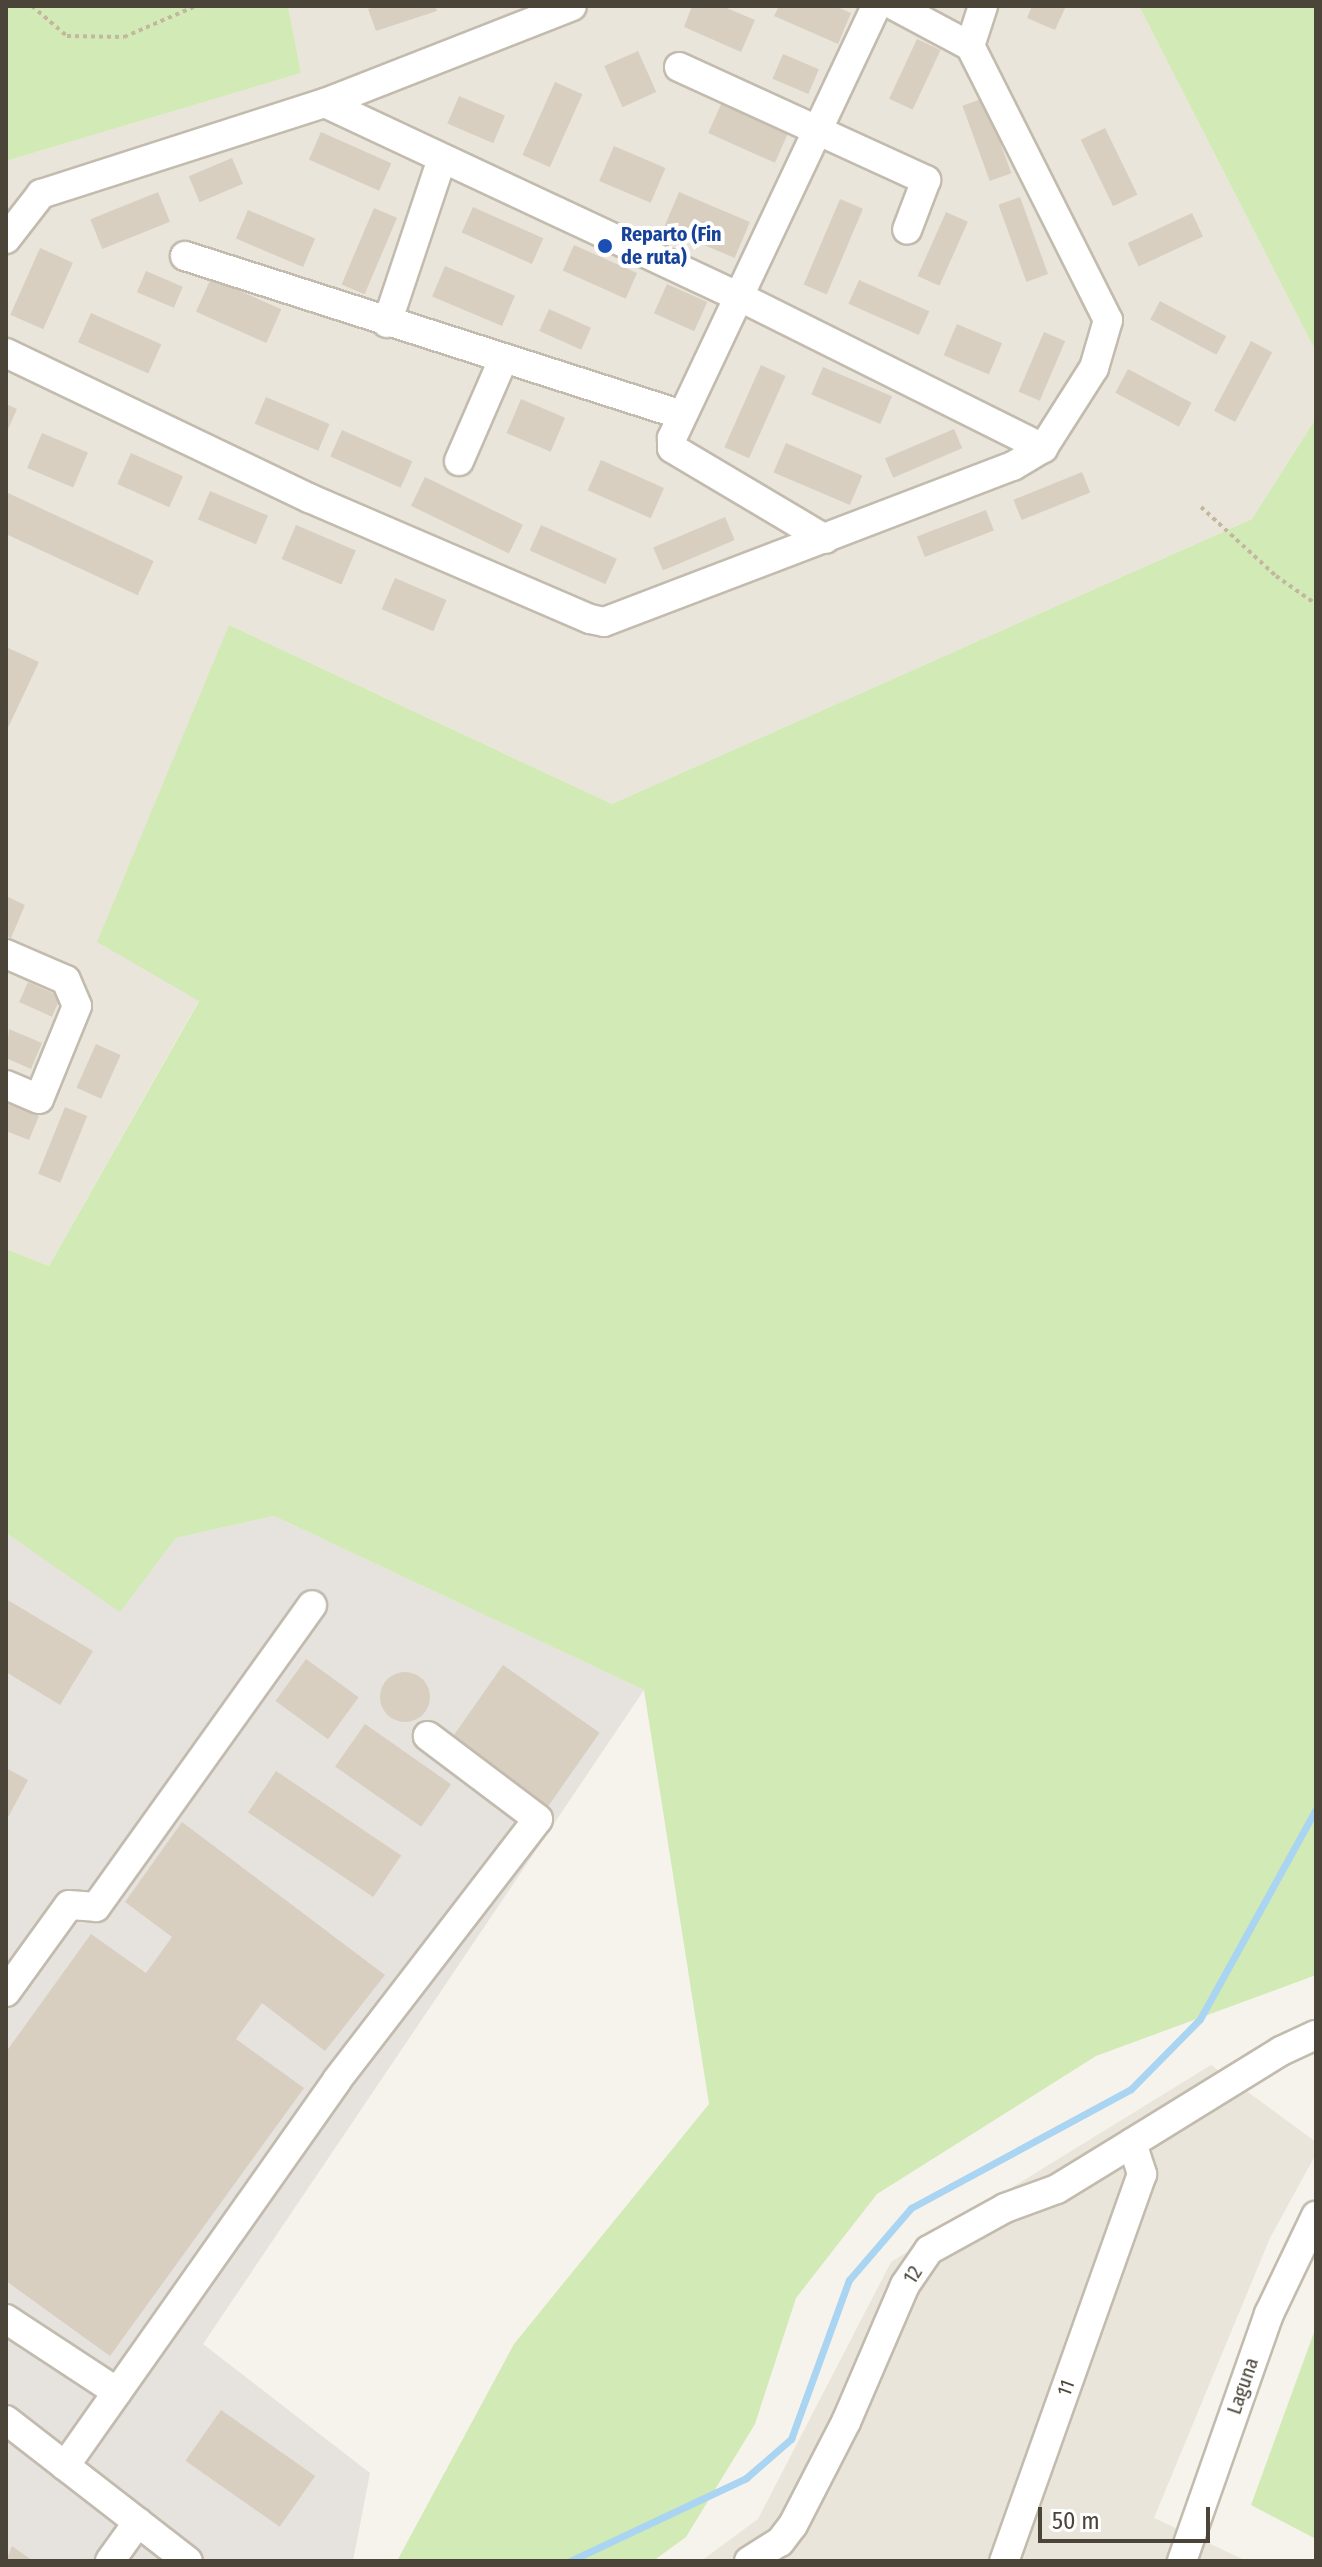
<!DOCTYPE html>
<style>
body{margin:0}
#map{position:relative;width:1322px;height:2567px;overflow:hidden;background:#f6f3ec;font-family:"Fira Sans Condensed",sans-serif}
div>[style]{position:absolute}
.residential>*{inset:0;background:#eae5da}
.industrial>*{inset:0;background:#e6e2dd}
.green>*{inset:0;background:#d2eab5}
.stream>*{height:7px;margin:-3.5px;padding:0 3.5px;transform-origin:3.5px;border-radius:3.5px;background:#a9d4f2}
.building>*{inset:0;background:#d8cfc1;transform-origin:0 0}
.round{border-radius:50%}
.path>*{height:4px;margin-top:-2px;transform-origin:0;background:repeating-linear-gradient(90deg,#c4b79f 0 4px,transparent 0 8px)}
.roads{filter:drop-shadow(2px 0 #c2bbae) drop-shadow(-2px 0 #c2bbae) drop-shadow(0 2px #c2bbae) drop-shadow(0 -2px #c2bbae)}
.minor>*{height:28px;margin:-14px;padding:0 14px;transform-origin:14px;border-radius:14px;background:#fff}
.dots>*{width:22px;height:22px;translate:-50% -50%;box-sizing:border-box;border:4px solid #fff;border-radius:50%}
span{translate:-50% -50%;white-space:nowrap;text-align:center;line-height:1.15;-webkit-text-stroke:8px #fff;paint-order:stroke}
.transit-label{font-size:20px;color:#164399;font-weight:700}
.left{translate:0 -50%;text-align:left}
.street-label{font-size:20px;color:#4b4439}
.frame{position:absolute;inset:0;border:8px solid #4b4439;pointer-events:none}
.scale{position:absolute;left:1038px;top:2507px;width:172px;height:36px;box-sizing:border-box;border:4px solid #4b4439;border-top:0;padding-left:10px;font-size:24px;line-height:28px;white-space:nowrap;color:#4b4439;-webkit-text-stroke:6px #fff;paint-order:stroke}
</style>
<div id="map">
<div class="residential">
<div style="clip-path:polygon(288px 6px,1139px 6px,1316px 352px,1316px 418px,1252px 519px,612px 804px,229px 625px,199px 1000px,49px 1266px,6px 1249px,6px 161px,301px 73px)"></div>
<div style="clip-path:polygon(1211px 2065px,1316px 2142px,1316px 2154px,1270px 2238px,1154px 2518px,1247px 2561px,701px 2561px,758px 2519px,891px 2262px)"></div>
</div>
<div class="industrial">
<div style="clip-path:polygon(274px 1516px,644px 1690px,203px 2344px,370px 2473px,353px 2561px,6px 2561px,6px 1533px,120px 1611px,176px 1538px)"></div>
</div>
<div class="green">
<div style="clip-path:polygon(6px 6px,288px 6px,301px 73px,6px 161px)"></div>
<div style="clip-path:polygon(1139px 6px,1316px 6px,1316px 352px)"></div>
<div style="clip-path:polygon(1316px 418px,1316px 1975px,1096px 2056px,877px 2194px,796px 2298px,755px 2424px,686px 2537px,653px 2561px,397px 2561px,514px 2344px,709px 2104px,644px 1690px,274px 1516px,176px 1538px,120px 1612px,6px 1533px,6px 1249px,49px 1266px,199px 1001px,97px 942px,229px 625px,612px 804px,1252px 519px)"></div>
<div style="clip-path:polygon(1316px 2327px,1316px 2539px,1251px 2505px)"></div>
</div>
<div class="stream">
<div style="left:570px;top:2561px;width:195px;rotate:-25.2deg"></div>
<div style="left:746px;top:2478px;width:60px;rotate:-40.9deg"></div>
<div style="left:791px;top:2439px;width:169px;rotate:-70deg"></div>
<div style="left:849px;top:2280px;width:95px;rotate:-49.3deg"></div>
<div style="left:911px;top:2208px;width:250px;rotate:-28.4deg"></div>
<div style="left:1131px;top:2089px;width:98px;rotate:-45.4deg"></div>
<div style="left:1200px;top:2019px;width:240px;rotate:-61.1deg"></div>
</div>
<div class="building">
<div style="clip-path:polygon(377px 6px,435px 6px,437px 11px,376px 31px,368px 9px)"></div>
<div style="clip-path:polygon(692px 6px,722px 6px,755px 20px,741px 52px,684px 27px)"></div>
<div style="clip-path:polygon(779px 6px,835px 6px,851px 13px,838px 44px,774px 16px)"></div>
<div style="clip-path:polygon(1032px 6px,1066px 6px,1055px 30px,1027px 18px)"></div>
<div style="left:917px;top:39px;width:26px;height:66px;rotate:25deg"></div>
<div style="left:638px;top:51px;width:45px;height:37px;rotate:66deg"></div>
<div style="left:783px;top:54px;width:39px;height:27px;rotate:23deg"></div>
<div style="left:555px;top:82px;width:30px;height:80px;rotate:24deg"></div>
<div style="left:459px;top:96px;width:50px;height:30px;rotate:23deg"></div>
<div style="left:984px;top:98px;width:80px;height:23px;rotate:70deg"></div>
<div style="left:722px;top:102px;width:73px;height:34px;rotate:24deg"></div>
<div style="left:1105px;top:128px;width:74px;height:27px;rotate:64deg"></div>
<div style="left:321px;top:132px;width:77px;height:30px;rotate:24deg"></div>
<div style="left:614px;top:146px;width:56px;height:38px;rotate:23deg"></div>
<div style="left:232px;top:158px;width:28px;height:47px;rotate:67deg"></div>
<div style="left:158px;top:192px;width:32px;height:73px;rotate:68deg"></div>
<div style="left:679px;top:192px;width:77px;height:39px;rotate:23deg"></div>
<div style="left:1020px;top:197px;width:82px;height:23px;rotate:70deg"></div>
<div style="left:840px;top:199px;width:25px;height:93px;rotate:23deg"></div>
<div style="left:473px;top:207px;width:77px;height:28px;rotate:24deg"></div>
<div style="left:374px;top:208px;width:25px;height:83px;rotate:23deg"></div>
<div style="left:248px;top:210px;width:73px;height:31px;rotate:23deg"></div>
<div style="left:946px;top:212px;width:24px;height:70px;rotate:24deg"></div>
<div style="left:1192px;top:213px;width:26px;height:71px;rotate:65deg"></div>
<div style="left:574px;top:245px;width:69px;height:28px;rotate:24deg"></div>
<div style="left:40px;top:248px;width:36px;height:73px;rotate:24deg"></div>
<div style="left:445px;top:266px;width:76px;height:33px;rotate:23deg"></div>
<div style="left:146px;top:271px;width:40px;height:23px;rotate:23deg"></div>
<div style="left:211px;top:278px;width:77px;height:37px;rotate:24deg"></div>
<div style="left:859px;top:280px;width:77px;height:26px;rotate:24deg"></div>
<div style="left:667px;top:284px;width:44px;height:32px;rotate:24deg"></div>
<div style="left:1160px;top:301px;width:75px;height:21px;rotate:28deg"></div>
<div style="left:549px;top:309px;width:46px;height:24px;rotate:24deg"></div>
<div style="left:91px;top:313px;width:77px;height:32px;rotate:24deg"></div>
<div style="left:957px;top:324px;width:49px;height:34px;rotate:23deg"></div>
<div style="left:1044px;top:332px;width:23px;height:65px;rotate:23deg"></div>
<div style="left:1251px;top:341px;width:24px;height:79px;rotate:28deg"></div>
<div style="left:761px;top:365px;width:27px;height:90px;rotate:24deg"></div>
<div style="left:823px;top:367px;width:75px;height:30px;rotate:23deg"></div>
<div style="left:1128px;top:369px;width:72px;height:27px;rotate:28deg"></div>
<div style="left:266px;top:397px;width:69px;height:29px;rotate:23deg"></div>
<div style="left:521px;top:399px;width:48px;height:37px;rotate:23deg"></div>
<div style="clip-path:polygon(6px 404px,17px 409px,6px 434px)"></div>
<div style="left:954px;top:429px;width:21px;height:75px;rotate:67deg"></div>
<div style="left:342px;top:430px;width:77px;height:29px;rotate:24deg"></div>
<div style="left:42px;top:433px;width:50px;height:38px;rotate:23deg"></div>
<div style="left:786px;top:443px;width:83px;height:32px;rotate:23deg"></div>
<div style="left:131px;top:453px;width:57px;height:34px;rotate:24deg"></div>
<div style="left:601px;top:460px;width:69px;height:33px;rotate:24deg"></div>
<div style="left:1082px;top:472px;width:22px;height:74px;rotate:68deg"></div>
<div style="left:425px;top:477px;width:109px;height:32px;rotate:26deg"></div>
<div style="left:210px;top:491px;width:63px;height:31px;rotate:23deg"></div>
<div style="left:6px;top:492px;width:163px;height:38px;rotate:25deg"></div>
<div style="left:986px;top:510px;width:22px;height:74px;rotate:69deg"></div>
<div style="left:725px;top:517px;width:25px;height:78px;rotate:67deg"></div>
<div style="left:296px;top:525px;width:65px;height:37px;rotate:23deg"></div>
<div style="left:541px;top:525px;width:83px;height:28px;rotate:24deg"></div>
<div style="left:395px;top:578px;width:56px;height:34px;rotate:23deg"></div>
<div style="clip-path:polygon(6px 647px,39px 662px,6px 732px)"></div>
<div style="clip-path:polygon(6px 896px,25px 905px,11px 938px,6px 936px)"></div>
<div style="left:28px;top:982px;width:36px;height:22px;rotate:24deg"></div>
<div style="clip-path:polygon(9px 1029px,42px 1043px,31px 1069px,6px 1058px)"></div>
<div style="left:96px;top:1044px;width:27px;height:48px;rotate:24deg"></div>
<div style="clip-path:polygon(6px 1101px,39px 1116px,29px 1140px,6px 1131px)"></div>
<div style="left:65px;top:1107px;width:24px;height:72px;rotate:22deg"></div>
<div style="clip-path:polygon(6px 1599px,93px 1651px,60px 1705px,6px 1672px)"></div>
<div style="left:306px;top:1659px;width:65px;height:52px;rotate:36deg"></div>
<div style="left:503px;top:1665px;width:118px;height:90px;rotate:35deg"></div>
<div class="round" style="left:380px;top:1672px;width:50px;height:50px"></div>
<div style="left:365px;top:1724px;width:105px;height:52px;rotate:35deg"></div>
<div style="clip-path:polygon(6px 1768px,28px 1780px,6px 1821px)"></div>
<div style="left:276px;top:1771px;width:151px;height:50px;rotate:34deg"></div>
<div style="clip-path:polygon(182px 1822px,385px 1975px,325px 2051px,262px 2003px,236px 2039px,304px 2088px,110px 2356px,6px 2281px,6px 2052px,91px 1934px,146px 1973px,172px 1937px,125px 1902px)"></div>
<div style="left:221px;top:2410px;width:115px;height:62px;rotate:35deg"></div>
<div style="clip-path:polygon(12px 2546px,33px 2561px,6px 2561px)"></div>
</div>
<div class="path">
<div style="left:32px;top:6px;width:46px;rotate:40.6deg"></div>
<div style="left:67px;top:36px;width:57px;rotate:1deg"></div>
<div style="left:124px;top:37px;width:78px;rotate:-23.3deg"></div>
<div style="left:1201px;top:507px;width:102px;rotate:42.6deg"></div>
<div style="left:1276px;top:576px;width:49px;rotate:35deg"></div>
</div>
<div class="roads">
<div class="minor">
<div style="left:970px;top:46px;width:42px;rotate:-72deg"></div>
<div style="left:679px;top:67px;width:272px;rotate:24.6deg"></div>
<div style="left:926px;top:180px;width:53px;rotate:110.8deg"></div>
<div style="left:325px;top:103px;width:458px;rotate:25.1deg"></div>
<div style="left:740px;top:297px;width:339px;rotate:26.5deg"></div>
<div style="left:6px;top:239px;width:57px;rotate:-52.1deg"></div>
<div style="left:41px;top:194px;width:298px;rotate:-17.8deg"></div>
<div style="left:325px;top:103px;width:265px;rotate:-21.4deg"></div>
<div style="left:185px;top:256px;width:522px;rotate:17.74deg"></div>
<div style="left:387px;top:323px;width:173px;rotate:-71.5deg"></div>
<div style="left:6px;top:353px;width:336px;rotate:25.6deg"></div>
<div style="left:309px;top:498px;width:306px;rotate:23.3deg"></div>
<div style="left:590px;top:619px;width:14px;rotate:12deg"></div>
<div style="left:604px;top:622px;width:438px;rotate:-20.9deg"></div>
<div style="left:1013px;top:466px;width:35px;rotate:-31deg"></div>
<div style="left:1043px;top:448px;width:95px;rotate:-57.5deg"></div>
<div style="left:1094px;top:368px;width:50px;rotate:-73.7deg"></div>
<div style="left:1108px;top:320px;width:307px;rotate:-116.7deg"></div>
<div style="left:970px;top:46px;width:85px;rotate:-151.9deg"></div>
<div style="left:459px;top:461px;width:110px;rotate:-66.5deg"></div>
<div style="left:825px;top:539px;width:178px;rotate:-149.3deg"></div>
<div style="left:672px;top:448px;width:10px;rotate:-90deg"></div>
<div style="left:672px;top:438px;width:478px;rotate:-64.7deg"></div>
<div style="left:6px;top:954px;width:65px;rotate:23.4deg"></div>
<div style="left:66px;top:980px;width:28px;rotate:67deg"></div>
<div style="left:77px;top:1006px;width:100px;rotate:112.2deg"></div>
<div style="left:39px;top:1099px;width:36px;rotate:-157deg"></div>
<div style="left:6px;top:1992px;width:107px;rotate:-54.1deg"></div>
<div style="left:69px;top:1905px;width:27px;rotate:4deg"></div>
<div style="left:96px;top:1907px;width:371px;rotate:-54.4deg"></div>
<div style="left:1132px;top:2143px;width:175px;rotate:-31.7deg"></div>
<div style="left:1281px;top:2051px;width:38px;rotate:-25deg"></div>
<div style="left:6px;top:2319px;width:133px;rotate:33.3deg"></div>
<div style="left:6px;top:2420px;width:230px;rotate:37.8deg"></div>
<div style="left:65px;top:2466px;width:472px;rotate:-54.8deg"></div>
<div style="left:337px;top:2080px;width:329px;rotate:-52.4deg"></div>
<div style="left:538px;top:1819px;width:138px;rotate:-143deg"></div>
<div style="left:110px;top:2561px;width:48px;rotate:-54.3deg"></div>
<div style="left:749px;top:2561px;width:36px;rotate:-32deg"></div>
<div style="left:780px;top:2542px;width:21px;rotate:-53deg"></div>
<div style="left:793px;top:2525px;width:116px;rotate:-62.8deg"></div>
<div style="left:846px;top:2422px;width:149px;rotate:-66.7deg"></div>
<div style="left:905px;top:2285px;width:42px;rotate:-55.6deg"></div>
<div style="left:929px;top:2250px;width:87px;rotate:-28.9deg"></div>
<div style="left:1005px;top:2208px;width:55px;rotate:-20.1deg"></div>
<div style="left:1057px;top:2189px;width:88px;rotate:-31.5deg"></div>
<div style="left:1132px;top:2143px;width:33px;rotate:72deg"></div>
<div style="left:1142px;top:2174px;width:411px;rotate:109.6deg"></div>
<div style="left:1182px;top:2561px;width:262px;rotate:-70.6deg"></div>
<div style="left:1269px;top:2314px;width:109px;rotate:-64.4deg"></div>
</div>
</div>
<div class="dots">
<div style="left:605px;top:246px;background:#1a4fb4"></div>
</div>
<div class="transit-label">
<span class="left" style="left:621px;top:246px">Reparto (Fin<br>de ruta)</span>
</div>
<div class="street-label">
<span style="left:913px;top:2275px;rotate:-57deg">12</span>
<span style="left:1243px;top:2386px;rotate:-71deg">Laguna</span>
<span style="left:1066px;top:2388px;rotate:-70deg">11</span>
</div>
<div class="frame"></div>
<div class="scale">50 m</div>
</div>
